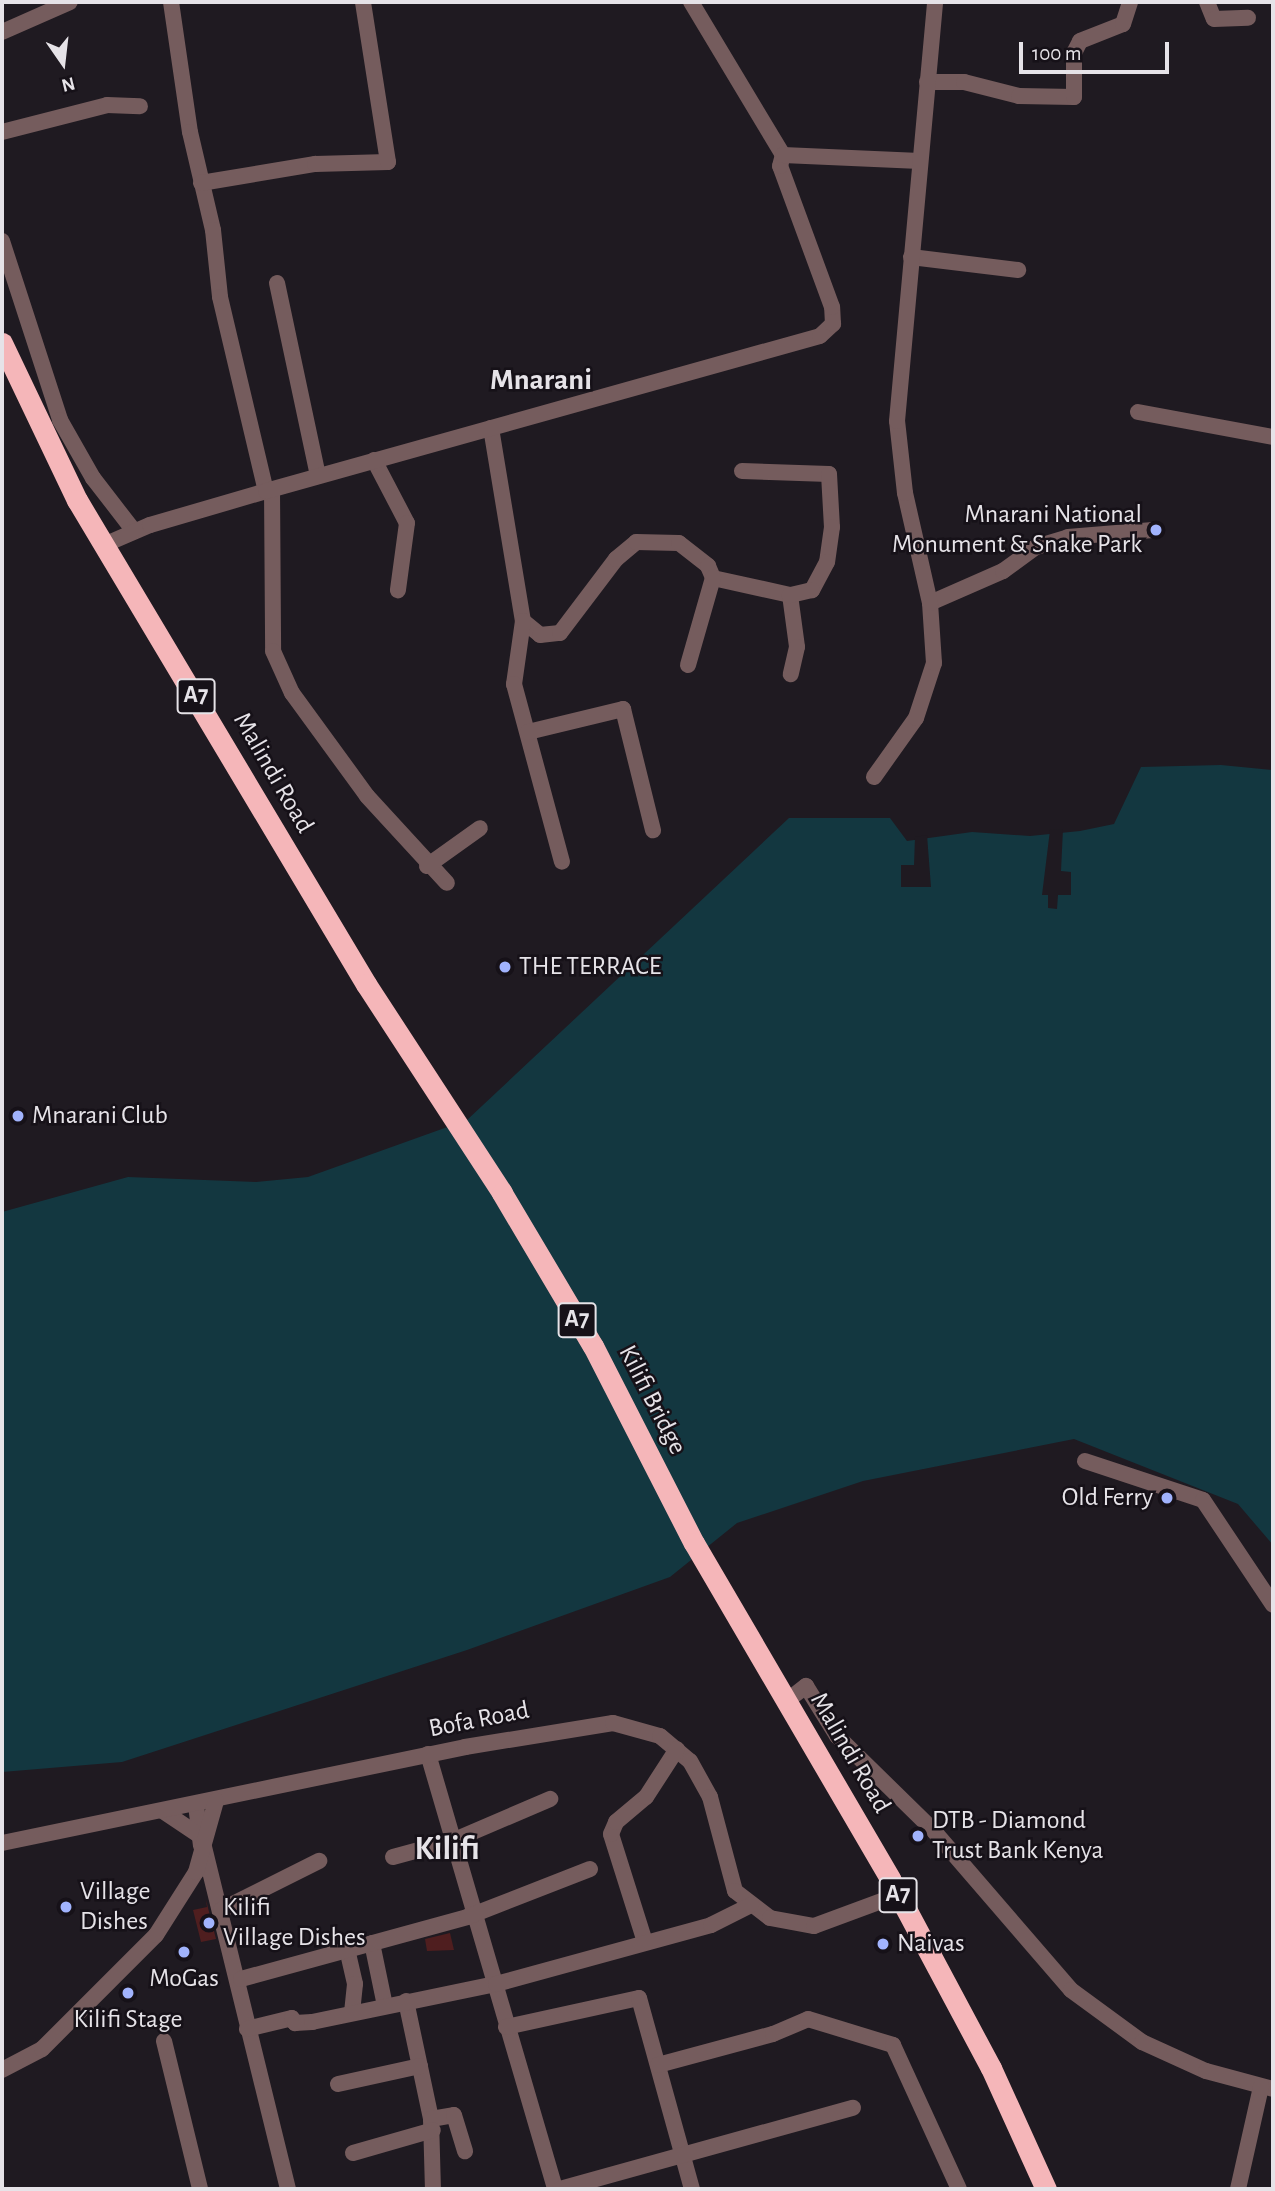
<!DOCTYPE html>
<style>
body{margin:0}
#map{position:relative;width:1275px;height:2191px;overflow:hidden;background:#1f1a21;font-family:"Alegreya Sans",sans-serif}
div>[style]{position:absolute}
.water>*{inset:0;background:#133740}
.pier>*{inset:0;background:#1f1a21}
.building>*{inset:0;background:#4f1e1f}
.minor>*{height:16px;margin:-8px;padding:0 8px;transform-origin:8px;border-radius:8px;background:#755c5d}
.highway>*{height:21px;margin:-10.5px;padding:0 10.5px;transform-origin:10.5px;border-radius:10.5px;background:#f5b6b9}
.dots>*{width:19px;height:19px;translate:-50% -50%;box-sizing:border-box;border:4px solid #161118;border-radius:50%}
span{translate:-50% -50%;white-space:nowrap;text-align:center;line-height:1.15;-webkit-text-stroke:5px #161118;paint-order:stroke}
.shield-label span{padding:2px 5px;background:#161118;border:2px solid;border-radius:5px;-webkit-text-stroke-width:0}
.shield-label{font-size:24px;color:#e6e3e8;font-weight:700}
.poi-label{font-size:26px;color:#e6e3e8}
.right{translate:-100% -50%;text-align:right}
.left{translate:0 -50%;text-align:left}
.street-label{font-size:26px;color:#e6e3e8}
.quarter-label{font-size:30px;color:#e6e3e8;font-weight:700}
.district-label{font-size:33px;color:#e6e3e8;font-weight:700}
.frame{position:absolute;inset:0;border:4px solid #e6e3e8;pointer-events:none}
.north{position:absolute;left:28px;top:28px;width:70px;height:70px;-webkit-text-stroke:5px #161118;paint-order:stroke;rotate:166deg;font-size:19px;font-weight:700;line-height:28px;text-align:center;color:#e6e3e8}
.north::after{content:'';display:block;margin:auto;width:24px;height:32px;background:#e6e3e8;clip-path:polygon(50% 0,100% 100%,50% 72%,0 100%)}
.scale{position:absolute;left:1019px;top:42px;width:150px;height:32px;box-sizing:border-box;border:4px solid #e6e3e8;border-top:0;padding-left:9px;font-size:21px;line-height:24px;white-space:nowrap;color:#e6e3e8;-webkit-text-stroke:5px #161118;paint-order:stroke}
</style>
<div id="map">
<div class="water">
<div style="clip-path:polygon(1221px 765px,1273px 770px,1273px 1545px,1238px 1504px,1074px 1439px,863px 1481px,737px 1523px,670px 1577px,467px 1650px,122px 1762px,2px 1772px,2px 1212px,128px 1177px,256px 1182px,308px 1177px,467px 1120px,789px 818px,890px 818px,907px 841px,972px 832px,1030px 836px,1080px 831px,1114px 824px,1141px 767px)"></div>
</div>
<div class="pier">
<div style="clip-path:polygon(1063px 829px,1061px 871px,1071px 872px,1071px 895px,1058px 895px,1057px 909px,1048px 908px,1048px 895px,1042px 895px,1050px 830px)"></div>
<div style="clip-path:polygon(927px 835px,931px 887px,901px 887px,901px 865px,914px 865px,915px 837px)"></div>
</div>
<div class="building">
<div style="clip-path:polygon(206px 1900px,216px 1939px,201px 1942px,193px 1910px,207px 1907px)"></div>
<div style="clip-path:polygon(450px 1933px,454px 1950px,427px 1951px,425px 1939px)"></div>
</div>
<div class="minor">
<div style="left:171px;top:2px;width:131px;rotate:81.7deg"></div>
<div style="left:190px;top:132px;width:101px;rotate:76.8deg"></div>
<div style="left:213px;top:230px;width:67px;rotate:84deg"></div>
<div style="left:220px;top:297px;width:199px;rotate:76.7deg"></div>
<div style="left:691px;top:2px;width:179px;rotate:59deg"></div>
<div style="left:1207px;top:2px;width:18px;rotate:68deg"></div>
<div style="left:1214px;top:19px;width:34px;rotate:-2deg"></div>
<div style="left:2px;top:32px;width:74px;rotate:-23.8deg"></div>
<div style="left:927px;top:82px;width:37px"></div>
<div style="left:964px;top:82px;width:57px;rotate:14.3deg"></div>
<div style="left:1019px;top:96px;width:55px;rotate:1deg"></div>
<div style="left:1074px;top:97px;width:44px;rotate:-90deg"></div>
<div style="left:1074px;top:53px;width:13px;rotate:-63deg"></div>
<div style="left:1080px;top:41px;width:46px;rotate:-21.6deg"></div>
<div style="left:1123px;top:24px;width:23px;rotate:-72deg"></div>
<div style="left:2px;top:132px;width:108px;rotate:-14.4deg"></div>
<div style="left:107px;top:105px;width:33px;rotate:2deg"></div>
<div style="left:201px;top:183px;width:116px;rotate:-9.5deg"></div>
<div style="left:315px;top:164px;width:73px;rotate:-1.6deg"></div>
<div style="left:388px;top:162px;width:162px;rotate:-98.9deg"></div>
<div style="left:2px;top:241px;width:188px;rotate:72deg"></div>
<div style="left:60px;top:420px;width:67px;rotate:60.4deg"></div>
<div style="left:93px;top:478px;width:67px;rotate:52.3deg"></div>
<div style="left:911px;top:257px;width:108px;rotate:6.9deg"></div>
<div style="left:277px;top:283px;width:197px;rotate:78deg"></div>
<div style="left:1138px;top:412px;width:137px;rotate:10.5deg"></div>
<div style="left:491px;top:428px;width:196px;rotate:80.6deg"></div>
<div style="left:523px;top:621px;width:22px;rotate:39deg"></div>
<div style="left:540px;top:635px;width:20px;rotate:-6deg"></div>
<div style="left:560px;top:633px;width:93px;rotate:-52.9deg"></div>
<div style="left:616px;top:559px;width:26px;rotate:-40deg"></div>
<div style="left:636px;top:542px;width:43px;rotate:1.3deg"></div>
<div style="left:679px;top:543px;width:37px;rotate:38deg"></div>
<div style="left:708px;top:566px;width:13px;rotate:67deg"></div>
<div style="left:713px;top:578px;width:79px;rotate:12.4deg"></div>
<div style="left:790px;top:595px;width:52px;rotate:82.3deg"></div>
<div style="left:797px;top:647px;width:28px;rotate:103deg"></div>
<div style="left:374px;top:460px;width:71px;rotate:62.4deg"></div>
<div style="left:407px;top:523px;width:68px;rotate:97.7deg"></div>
<div style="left:742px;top:471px;width:87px;rotate:2deg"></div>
<div style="left:829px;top:474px;width:53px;rotate:86.8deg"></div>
<div style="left:832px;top:527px;width:35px;rotate:98deg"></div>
<div style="left:827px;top:562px;width:32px;rotate:118deg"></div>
<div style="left:812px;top:590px;width:23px;rotate:167deg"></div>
<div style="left:272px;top:489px;width:162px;rotate:89.6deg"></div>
<div style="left:273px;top:651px;width:46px;rotate:65.7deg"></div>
<div style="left:292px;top:693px;width:127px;rotate:53.9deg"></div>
<div style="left:367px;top:796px;width:118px;rotate:47.4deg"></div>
<div style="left:106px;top:544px;width:48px;rotate:-23.4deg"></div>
<div style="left:150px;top:525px;width:121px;rotate:-16.3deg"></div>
<div style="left:266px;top:491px;width:575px;rotate:-15.63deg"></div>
<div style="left:820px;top:336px;width:18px;rotate:-43deg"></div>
<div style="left:833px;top:324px;width:17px;rotate:-93deg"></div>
<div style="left:832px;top:307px;width:150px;rotate:-110.2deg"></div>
<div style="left:780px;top:166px;width:11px;rotate:-75deg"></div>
<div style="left:783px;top:155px;width:137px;rotate:2.5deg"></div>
<div style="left:930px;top:603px;width:80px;rotate:-23.7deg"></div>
<div style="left:1003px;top:571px;width:41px;rotate:-36deg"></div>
<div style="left:1036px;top:547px;width:34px;rotate:-17deg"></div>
<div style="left:1068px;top:537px;width:85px;rotate:-4.7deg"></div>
<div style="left:523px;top:621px;width:64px;rotate:98.1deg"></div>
<div style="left:514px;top:684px;width:184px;rotate:74.9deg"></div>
<div style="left:688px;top:665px;width:91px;rotate:-74deg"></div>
<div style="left:528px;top:732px;width:98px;rotate:-13.6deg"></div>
<div style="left:623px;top:709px;width:125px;rotate:76.1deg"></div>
<div style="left:874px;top:777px;width:72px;rotate:-54.6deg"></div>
<div style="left:916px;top:718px;width:58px;rotate:-71.9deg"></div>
<div style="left:934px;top:663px;width:60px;rotate:-93.8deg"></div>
<div style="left:930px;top:603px;width:113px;rotate:-102.8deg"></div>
<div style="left:905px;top:493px;width:72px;rotate:-96.3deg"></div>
<div style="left:897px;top:421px;width:421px;rotate:-84.8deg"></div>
<div style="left:427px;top:866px;width:65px;rotate:-35.6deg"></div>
<div style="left:1085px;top:1461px;width:124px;rotate:18.3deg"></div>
<div style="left:1203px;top:1500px;width:126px;rotate:56.3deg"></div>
<div style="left:788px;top:1700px;width:23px;rotate:-38deg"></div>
<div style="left:806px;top:1686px;width:59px;rotate:58.2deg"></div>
<div style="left:837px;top:1736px;width:134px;rotate:44.4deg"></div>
<div style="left:933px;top:1830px;width:211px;rotate:49.2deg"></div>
<div style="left:1071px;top:1990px;width:88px;rotate:36.2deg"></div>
<div style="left:1142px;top:2042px;width:70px;rotate:24.4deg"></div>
<div style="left:1206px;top:2071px;width:69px;rotate:15deg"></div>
<div style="left:428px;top:1754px;width:453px;rotate:73.7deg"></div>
<div style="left:196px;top:1805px;width:41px;rotate:83deg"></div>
<div style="left:163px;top:1811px;width:45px;rotate:34deg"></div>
<div style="left:2px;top:1843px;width:473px;rotate:-11.7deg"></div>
<div style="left:465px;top:1747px;width:150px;rotate:-9.2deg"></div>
<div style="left:613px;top:1723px;width:49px;rotate:15.5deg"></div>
<div style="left:660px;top:1736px;width:39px;rotate:40deg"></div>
<div style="left:690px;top:1761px;width:41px;rotate:60.9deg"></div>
<div style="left:710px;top:1797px;width:97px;rotate:75.1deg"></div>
<div style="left:735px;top:1891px;width:44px;rotate:37.6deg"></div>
<div style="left:770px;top:1918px;width:45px;rotate:10.3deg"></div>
<div style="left:814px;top:1926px;width:90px;rotate:-20.3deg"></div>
<div style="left:204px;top:1847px;width:352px;rotate:76.2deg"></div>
<div style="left:393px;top:1857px;width:61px;rotate:-15.2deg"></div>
<div style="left:452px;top:1841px;width:107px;rotate:-23.2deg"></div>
<div style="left:221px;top:1910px;width:110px;rotate:-26.6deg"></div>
<div style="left:645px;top:1942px;width:113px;rotate:-107.5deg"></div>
<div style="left:611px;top:1834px;width:13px;rotate:-67deg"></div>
<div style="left:616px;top:1822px;width:39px;rotate:-40deg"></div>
<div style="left:646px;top:1797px;width:57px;rotate:-57.1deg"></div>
<div style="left:372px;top:1943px;width:64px;rotate:78.3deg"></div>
<div style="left:347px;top:1949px;width:36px;rotate:77deg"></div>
<div style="left:355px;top:1984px;width:29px;rotate:96deg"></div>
<div style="left:241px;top:1979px;width:234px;rotate:-15.3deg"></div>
<div style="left:467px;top:1917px;width:132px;rotate:-21.3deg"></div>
<div style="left:406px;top:2001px;width:121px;rotate:78deg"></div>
<div style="left:431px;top:2119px;width:70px;rotate:88.4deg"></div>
<div style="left:506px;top:2027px;width:136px;rotate:-12.3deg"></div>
<div style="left:639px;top:1998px;width:198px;rotate:74.5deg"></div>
<div style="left:247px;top:2029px;width:46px;rotate:-13.7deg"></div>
<div style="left:292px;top:2018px;width:6px;rotate:59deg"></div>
<div style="left:295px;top:2023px;width:17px;rotate:-3deg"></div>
<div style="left:312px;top:2022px;width:188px;rotate:-11.7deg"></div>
<div style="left:496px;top:1984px;width:223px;rotate:-15.3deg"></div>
<div style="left:711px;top:1925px;width:45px;rotate:-26.6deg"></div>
<div style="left:164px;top:2041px;width:152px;rotate:76.3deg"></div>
<div style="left:658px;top:2065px;width:119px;rotate:-15.1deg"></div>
<div style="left:773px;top:2034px;width:38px;rotate:-23deg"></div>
<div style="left:808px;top:2019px;width:89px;rotate:17deg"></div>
<div style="left:893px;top:2045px;width:158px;rotate:65.4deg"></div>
<div style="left:2px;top:2070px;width:45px;rotate:-27.7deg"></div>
<div style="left:42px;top:2049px;width:161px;rotate:-45deg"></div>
<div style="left:156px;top:1935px;width:75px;rotate:-57.6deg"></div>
<div style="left:196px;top:1872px;width:74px;rotate:-74.3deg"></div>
<div style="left:338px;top:2084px;width:84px;rotate:-12.4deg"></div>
<div style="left:431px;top:2119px;width:23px;rotate:-10deg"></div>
<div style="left:454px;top:2115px;width:38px;rotate:73deg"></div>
<div style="left:353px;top:2153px;width:83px;rotate:-16deg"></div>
<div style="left:560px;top:2189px;width:304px;rotate:-15.5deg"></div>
<div style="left:1238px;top:2189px;width:105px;rotate:-77.3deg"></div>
</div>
<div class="highway">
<div style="left:2px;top:343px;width:174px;rotate:64.5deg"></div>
<div style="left:77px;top:500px;width:564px;rotate:59.16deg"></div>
<div style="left:366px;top:984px;width:249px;rotate:56.9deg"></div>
<div style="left:502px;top:1193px;width:178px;rotate:59.3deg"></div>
<div style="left:593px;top:1346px;width:221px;rotate:62.9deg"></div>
<div style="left:694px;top:1543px;width:389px;rotate:59.7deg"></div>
<div style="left:890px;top:1879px;width:214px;rotate:61.9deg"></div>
<div style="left:991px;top:2068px;width:133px;rotate:65.6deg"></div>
</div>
<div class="dots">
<div style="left:1156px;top:530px;background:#a1b3fd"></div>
<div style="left:505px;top:967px;background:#a1b3fd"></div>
<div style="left:18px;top:1116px;background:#a1b3fd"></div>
<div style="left:1167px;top:1498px;background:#a1b3fd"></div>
<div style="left:918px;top:1836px;background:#a1b3fd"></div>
<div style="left:66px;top:1907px;background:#a1b3fd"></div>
<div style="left:209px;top:1923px;background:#a1b3fd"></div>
<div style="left:883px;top:1944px;background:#a1b3fd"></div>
<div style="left:184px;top:1952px;background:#a1b3fd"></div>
<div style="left:128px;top:1993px;background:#a1b3fd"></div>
</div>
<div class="shield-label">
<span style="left:196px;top:696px">A7</span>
<span style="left:577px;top:1320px">A7</span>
<span style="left:898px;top:1895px">A7</span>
</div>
<div class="poi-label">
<span class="right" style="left:1142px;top:530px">Mnarani National<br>Monument &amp; Snake Park</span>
<span class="left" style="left:519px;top:967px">THE TERRACE</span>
<span class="left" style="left:32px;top:1116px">Mnarani Club</span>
<span class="right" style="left:1153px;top:1498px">Old Ferry</span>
<span class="left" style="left:932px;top:1836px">DTB - Diamond<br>Trust Bank Kenya</span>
<span class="left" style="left:80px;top:1907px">Village<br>Dishes</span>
<span class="left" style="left:223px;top:1923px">Kilifi<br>Village Dishes</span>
<span class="left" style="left:897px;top:1944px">Naivas</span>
<span style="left:184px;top:1979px">MoGas</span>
<span style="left:128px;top:2020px">Kilifi Stage</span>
</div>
<div class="street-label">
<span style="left:273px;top:773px;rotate:60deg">Malindi Road</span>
<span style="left:652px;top:1400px;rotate:63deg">Kilifi Bridge</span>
<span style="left:479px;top:1720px;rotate:-11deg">Bofa Road</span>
<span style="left:850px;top:1753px;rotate:60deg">Malindi Road</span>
</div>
<div class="quarter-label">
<span style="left:541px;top:380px">Mnarani</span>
</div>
<div class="district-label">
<span style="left:447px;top:1850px">Kilifi</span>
</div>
<div class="frame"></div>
<div class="north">N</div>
<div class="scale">100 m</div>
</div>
